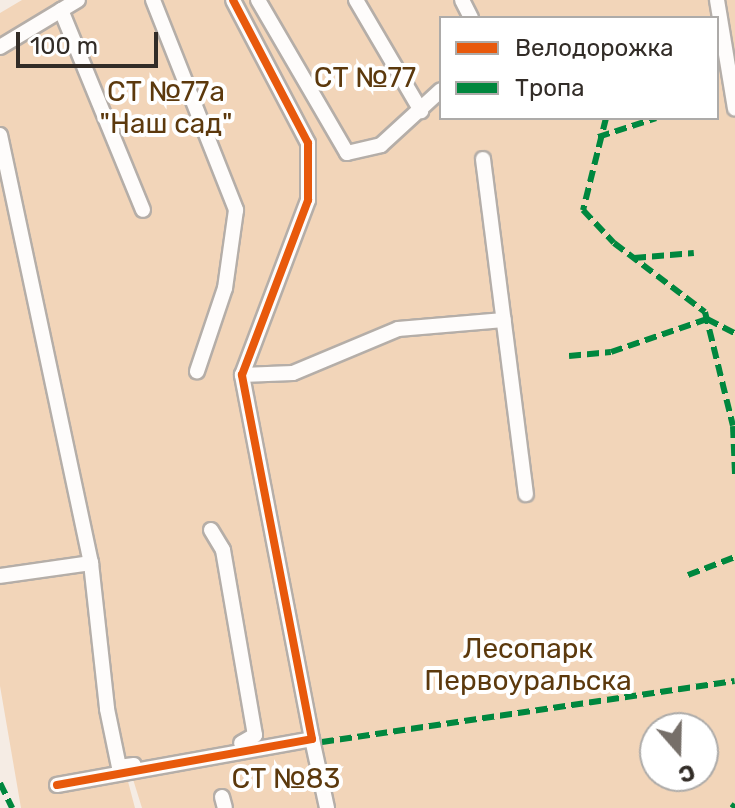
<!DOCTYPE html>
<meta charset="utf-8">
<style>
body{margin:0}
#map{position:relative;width:735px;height:808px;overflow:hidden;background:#f5ece4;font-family:Rubik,sans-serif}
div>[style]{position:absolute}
.green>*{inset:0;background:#f2d5b9}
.roads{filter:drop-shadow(2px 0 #b5aea8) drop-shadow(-2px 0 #b5aea8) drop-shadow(0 2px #b5aea8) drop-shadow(0 -2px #b5aea8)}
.minor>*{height:14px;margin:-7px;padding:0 7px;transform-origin:7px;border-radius:7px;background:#fefcfb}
.quiet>*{height:6px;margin-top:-3px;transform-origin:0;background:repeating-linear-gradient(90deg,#00873e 0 12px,transparent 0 18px)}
.cycleway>*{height:8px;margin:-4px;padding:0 4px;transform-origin:4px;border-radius:4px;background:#e8590c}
span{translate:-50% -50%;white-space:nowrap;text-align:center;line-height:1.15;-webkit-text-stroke:8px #fff;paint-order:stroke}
.park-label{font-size:28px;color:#5c390d}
.legend{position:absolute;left:439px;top:16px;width:280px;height:104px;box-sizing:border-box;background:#fff;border:2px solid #adaba9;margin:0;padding:10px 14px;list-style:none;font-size:24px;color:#322c27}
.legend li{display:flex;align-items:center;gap:16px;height:40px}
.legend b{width:40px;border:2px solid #adaba9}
.north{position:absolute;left:639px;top:712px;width:80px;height:80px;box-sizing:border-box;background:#fff;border:2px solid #adaba9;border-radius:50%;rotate:160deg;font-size:22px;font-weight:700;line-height:32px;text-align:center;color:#322c27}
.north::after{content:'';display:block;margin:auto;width:28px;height:36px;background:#766f69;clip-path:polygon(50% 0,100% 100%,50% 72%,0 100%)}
.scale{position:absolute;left:16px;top:32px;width:142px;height:36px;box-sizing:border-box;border:4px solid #322c27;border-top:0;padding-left:10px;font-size:24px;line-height:28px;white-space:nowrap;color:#322c27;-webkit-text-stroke:6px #fff;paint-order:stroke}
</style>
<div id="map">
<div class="green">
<div style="clip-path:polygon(evenodd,22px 0,228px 0,309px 133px,234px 0,735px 0,735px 808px,142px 808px,117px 728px,126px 767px,65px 777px,125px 770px,135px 808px,21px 808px,0 686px,0 13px,22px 0,441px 18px,717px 18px,717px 118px,441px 118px,441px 18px,22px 0,655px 728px,703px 728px,703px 776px,655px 776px,655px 728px)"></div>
</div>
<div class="roads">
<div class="minor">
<div style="left:153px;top:0;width:226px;rotate:68.4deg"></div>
<div style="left:236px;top:210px;width:79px;rotate:98deg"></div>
<div style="left:225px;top:288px;width:88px;rotate:108.6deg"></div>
<div style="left:258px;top:0;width:177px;rotate:59.8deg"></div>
<div style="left:347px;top:153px;width:35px;rotate:-13deg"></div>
<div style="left:381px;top:145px;width:81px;rotate:-42.5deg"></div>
<div style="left:356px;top:0;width:129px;rotate:59.6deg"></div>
<div style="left:462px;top:0;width:20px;rotate:63deg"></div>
<div style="left:717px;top:0;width:110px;rotate:80.6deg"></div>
<div style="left:61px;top:10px;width:216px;rotate:67.7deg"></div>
<div style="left:0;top:47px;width:91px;rotate:-31.1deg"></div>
<div style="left:0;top:135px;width:438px;rotate:78deg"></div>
<div style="left:91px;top:563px;width:147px;rotate:83.7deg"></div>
<div style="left:107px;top:709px;width:59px;rotate:78.3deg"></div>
<div style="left:119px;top:767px;width:15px;rotate:-8deg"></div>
<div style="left:483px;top:159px;width:338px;rotate:82.7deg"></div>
<div style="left:242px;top:375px;width:51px;rotate:-2.2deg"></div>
<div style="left:293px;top:373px;width:114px;rotate:-22.7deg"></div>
<div style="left:398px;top:329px;width:106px;rotate:-4.9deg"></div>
<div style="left:211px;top:530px;width:23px;rotate:59deg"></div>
<div style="left:223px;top:550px;width:188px;rotate:80.2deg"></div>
<div style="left:255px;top:735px;width:16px;rotate:150deg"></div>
<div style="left:0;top:576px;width:92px;rotate:-8.1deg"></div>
<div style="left:312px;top:739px;width:71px;rotate:77.7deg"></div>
<div style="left:57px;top:785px;width:259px;rotate:-10.2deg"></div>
<div style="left:312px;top:739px;width:371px;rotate:-100.9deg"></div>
<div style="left:242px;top:375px;width:187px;rotate:-69.3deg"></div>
<div style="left:308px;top:200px;width:57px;rotate:-90deg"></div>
<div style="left:308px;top:143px;width:161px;rotate:-117.7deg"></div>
<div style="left:222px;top:797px;width:11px;rotate:75deg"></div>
</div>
</div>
<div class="quiet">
<div style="left:606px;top:118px;width:95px;rotate:104deg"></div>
<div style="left:583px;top:210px;width:45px;rotate:46.8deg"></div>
<div style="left:614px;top:243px;width:114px;rotate:37.2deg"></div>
<div style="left:705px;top:312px;width:117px;rotate:76.2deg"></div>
<div style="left:733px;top:426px;width:48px;rotate:87.6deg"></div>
<div style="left:598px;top:137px;width:61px;rotate:-18.1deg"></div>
<div style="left:634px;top:258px;width:60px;rotate:-4.8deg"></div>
<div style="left:569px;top:356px;width:42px;rotate:-5.4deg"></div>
<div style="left:611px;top:352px;width:102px;rotate:-19deg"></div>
<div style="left:707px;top:319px;width:31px;rotate:27deg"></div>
<div style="left:688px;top:575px;width:50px;rotate:-21deg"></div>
<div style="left:322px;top:742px;width:417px;rotate:-8.4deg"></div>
<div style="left:0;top:783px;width:28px;rotate:64deg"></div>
<div style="left:732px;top:808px;width:5px;rotate:-53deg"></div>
</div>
<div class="cycleway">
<div style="left:57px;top:785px;width:259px;rotate:-10.2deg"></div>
<div style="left:312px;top:739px;width:371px;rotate:-100.9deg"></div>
<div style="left:242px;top:375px;width:187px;rotate:-69.3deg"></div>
<div style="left:308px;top:200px;width:57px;rotate:-90deg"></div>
<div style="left:308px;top:143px;width:161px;rotate:-117.7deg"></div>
</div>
<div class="park-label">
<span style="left:365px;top:78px">СТ №77</span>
<span style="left:166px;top:108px">СТ №77а<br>"Наш сад"</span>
<span style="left:528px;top:665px">Лесопарк<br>Первоуральска</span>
<span style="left:286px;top:779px">СТ №83</span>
</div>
<ul class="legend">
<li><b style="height:10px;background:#e8590c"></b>Велодорожка</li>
<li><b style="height:10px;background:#00873e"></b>Тропа</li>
</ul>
<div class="north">С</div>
<div class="scale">100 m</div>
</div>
